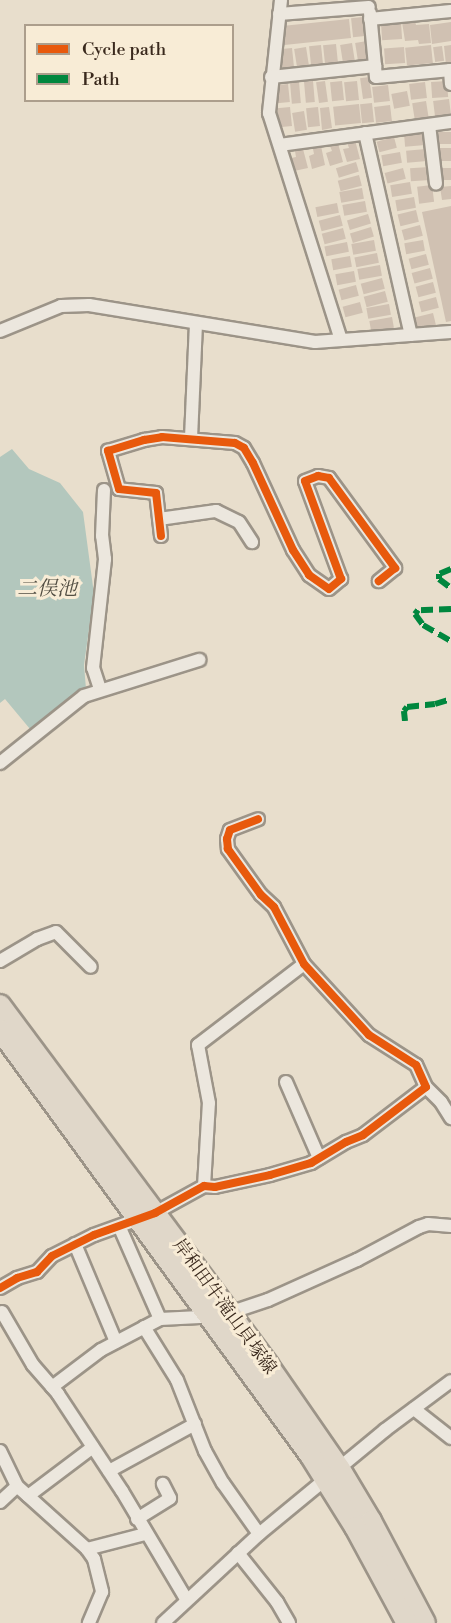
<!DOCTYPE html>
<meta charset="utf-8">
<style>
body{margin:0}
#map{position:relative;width:451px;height:1623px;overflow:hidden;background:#e8decc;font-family:"Libre Bodoni","Noto Serif JP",serif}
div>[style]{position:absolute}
.water>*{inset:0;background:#b3c7bd}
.building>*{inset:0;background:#d0c1b2;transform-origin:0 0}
.roads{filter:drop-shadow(2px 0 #9c9488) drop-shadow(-2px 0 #9c9488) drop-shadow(0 2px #9c9488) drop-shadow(0 -2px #9c9488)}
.street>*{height:12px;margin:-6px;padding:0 6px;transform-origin:6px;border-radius:6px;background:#ece7de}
.primary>*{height:20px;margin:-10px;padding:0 10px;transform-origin:10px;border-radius:10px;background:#e0d7c9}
.quiet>*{height:6px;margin-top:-3px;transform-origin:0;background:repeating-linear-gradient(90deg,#00873e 0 12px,transparent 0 18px)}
.cycleway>*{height:8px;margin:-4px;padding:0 4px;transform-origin:4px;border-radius:4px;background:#e8590c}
span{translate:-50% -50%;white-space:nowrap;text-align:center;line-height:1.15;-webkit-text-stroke:6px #f8ecd6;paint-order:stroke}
.street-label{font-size:18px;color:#3a291d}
.water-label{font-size:20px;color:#524e43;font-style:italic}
.legend{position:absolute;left:24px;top:24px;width:210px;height:78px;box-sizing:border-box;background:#f8ecd6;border:2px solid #ac9e8c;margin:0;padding:8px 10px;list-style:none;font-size:18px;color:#3a291d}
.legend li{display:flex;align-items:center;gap:12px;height:30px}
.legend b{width:30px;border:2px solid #ac9e8c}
</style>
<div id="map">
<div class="water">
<div style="clip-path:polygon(12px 449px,29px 469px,60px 483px,83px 512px,94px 594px,84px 665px,86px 689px,30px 729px,5px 699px,0 703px,0 457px)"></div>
</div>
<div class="building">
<div style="left:363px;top:17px;width:19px;height:12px;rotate:84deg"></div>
<div style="left:349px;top:19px;width:19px;height:67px;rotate:84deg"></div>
<div style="clip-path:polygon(415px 21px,416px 25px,429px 24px,431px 43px,419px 44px,418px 40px,405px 41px,402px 22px)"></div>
<div style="clip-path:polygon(451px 22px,451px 41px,432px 44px,430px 25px)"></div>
<div style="left:401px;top:23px;width:16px;height:20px;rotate:86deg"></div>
<div style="left:367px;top:41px;width:19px;height:12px;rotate:81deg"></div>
<div style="left:352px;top:43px;width:19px;height:12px;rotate:81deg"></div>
<div style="left:336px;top:44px;width:19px;height:13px;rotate:84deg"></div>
<div style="left:321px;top:45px;width:19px;height:12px;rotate:84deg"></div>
<div style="left:431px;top:45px;width:18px;height:26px;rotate:84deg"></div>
<div style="clip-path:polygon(451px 45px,451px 64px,446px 65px,444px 46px)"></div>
<div style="left:442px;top:46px;width:15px;height:9px;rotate:82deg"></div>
<div style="left:306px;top:47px;width:19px;height:12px;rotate:81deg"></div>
<div style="left:404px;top:47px;width:16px;height:20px;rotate:86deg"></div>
<div style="left:292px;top:48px;width:19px;height:13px;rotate:84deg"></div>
<div style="left:369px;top:77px;width:21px;height:9px;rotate:82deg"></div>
<div style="left:313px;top:81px;width:21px;height:9px;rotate:85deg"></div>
<div style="left:325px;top:81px;width:21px;height:9px;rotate:82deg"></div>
<div style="left:342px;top:81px;width:19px;height:12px;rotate:84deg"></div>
<div style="left:357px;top:81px;width:19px;height:13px;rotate:84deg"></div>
<div style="left:447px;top:81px;width:16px;height:16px;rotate:86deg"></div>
<div style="left:299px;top:82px;width:21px;height:9px;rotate:85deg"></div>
<div style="left:425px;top:82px;width:16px;height:16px;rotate:83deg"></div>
<div style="left:288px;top:84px;width:18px;height:13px;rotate:84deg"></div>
<div style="left:388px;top:85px;width:16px;height:16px;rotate:83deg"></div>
<div style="left:407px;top:91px;width:15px;height:16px;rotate:79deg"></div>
<div style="left:449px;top:99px;width:17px;height:16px;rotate:83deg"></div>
<div style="left:426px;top:101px;width:18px;height:14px;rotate:81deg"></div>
<div style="left:372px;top:103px;width:19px;height:12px;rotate:84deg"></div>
<div style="left:359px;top:104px;width:19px;height:26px;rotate:84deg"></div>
<div style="left:390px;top:105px;width:16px;height:16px;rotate:83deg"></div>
<div style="left:290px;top:107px;width:19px;height:13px;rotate:84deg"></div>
<div style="left:318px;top:107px;width:19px;height:12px;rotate:84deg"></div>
<div style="clip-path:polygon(329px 107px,332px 128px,322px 130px,320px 108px)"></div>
<div style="left:304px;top:111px;width:19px;height:12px;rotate:81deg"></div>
<div style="left:451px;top:132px;width:12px;height:17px;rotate:90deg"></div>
<div style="left:424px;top:133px;width:12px;height:20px;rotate:85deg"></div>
<div style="left:394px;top:137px;width:11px;height:18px;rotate:75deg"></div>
<div style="clip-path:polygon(355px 140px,360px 159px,347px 162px,343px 149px,349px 148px,347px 142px)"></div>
<div style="clip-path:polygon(338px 143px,343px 162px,330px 166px,326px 153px,332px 151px,330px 146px)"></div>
<div style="clip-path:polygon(321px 146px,325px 165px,312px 169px,309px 156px,314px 154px,313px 149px)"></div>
<div style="left:451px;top:148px;width:13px;height:16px;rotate:90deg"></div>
<div style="clip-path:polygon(303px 149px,308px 168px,294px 171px,291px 158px,296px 157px,295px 151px)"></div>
<div style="left:426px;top:149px;width:12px;height:20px;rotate:85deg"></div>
<div style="left:400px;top:152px;width:11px;height:19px;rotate:80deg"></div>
<div style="left:356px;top:162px;width:10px;height:21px;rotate:73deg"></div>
<div style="left:429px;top:167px;width:13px;height:19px;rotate:86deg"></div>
<div style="left:403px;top:168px;width:11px;height:19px;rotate:75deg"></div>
<div style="left:451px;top:168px;width:12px;height:13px;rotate:90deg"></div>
<div style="left:359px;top:175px;width:11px;height:22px;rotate:75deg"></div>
<div style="left:410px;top:182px;width:12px;height:20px;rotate:81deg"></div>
<div style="left:432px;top:185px;width:17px;height:15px;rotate:83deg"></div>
<div style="clip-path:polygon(451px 186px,451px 199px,442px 200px,440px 187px)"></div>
<div style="left:362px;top:188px;width:11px;height:23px;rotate:80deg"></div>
<div style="left:414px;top:197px;width:11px;height:19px;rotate:80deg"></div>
<div style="left:365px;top:201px;width:11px;height:23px;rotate:80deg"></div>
<div style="left:337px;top:203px;width:10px;height:22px;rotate:79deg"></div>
<div style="clip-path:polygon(451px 206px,451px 321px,446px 322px,422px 212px)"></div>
<div style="left:416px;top:210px;width:12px;height:19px;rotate:76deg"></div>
<div style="left:368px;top:214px;width:10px;height:22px;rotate:73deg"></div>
<div style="left:340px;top:215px;width:11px;height:22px;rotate:75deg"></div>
<div style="left:420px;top:225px;width:11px;height:19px;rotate:75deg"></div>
<div style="left:371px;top:227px;width:10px;height:22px;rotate:73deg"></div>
<div style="left:343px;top:228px;width:11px;height:22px;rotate:75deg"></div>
<div style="left:374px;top:240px;width:11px;height:23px;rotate:80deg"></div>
<div style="left:423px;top:240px;width:11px;height:19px;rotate:80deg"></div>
<div style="left:347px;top:242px;width:10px;height:23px;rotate:79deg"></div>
<div style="left:377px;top:253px;width:10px;height:23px;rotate:79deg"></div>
<div style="left:426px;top:254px;width:11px;height:18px;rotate:75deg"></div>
<div style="left:350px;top:256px;width:11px;height:19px;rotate:80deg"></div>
<div style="left:380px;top:265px;width:11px;height:23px;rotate:80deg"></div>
<div style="left:430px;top:268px;width:11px;height:19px;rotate:75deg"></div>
<div style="left:354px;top:271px;width:11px;height:19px;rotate:80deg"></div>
<div style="left:382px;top:278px;width:11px;height:22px;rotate:75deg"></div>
<div style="left:433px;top:282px;width:11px;height:18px;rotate:75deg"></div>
<div style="left:356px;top:285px;width:11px;height:18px;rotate:75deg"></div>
<div style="left:385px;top:291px;width:11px;height:22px;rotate:75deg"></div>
<div style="left:436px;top:297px;width:11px;height:18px;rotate:75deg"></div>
<div style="left:360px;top:302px;width:11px;height:18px;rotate:75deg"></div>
<div style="left:389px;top:304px;width:11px;height:23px;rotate:80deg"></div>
<div style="left:433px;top:313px;width:12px;height:20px;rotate:76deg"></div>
<div style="left:392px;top:317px;width:11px;height:23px;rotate:80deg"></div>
</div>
<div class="roads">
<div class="street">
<div style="left:281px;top:0;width:114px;rotate:96.1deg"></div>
<div style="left:269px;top:113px;width:238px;rotate:72.4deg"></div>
<div style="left:370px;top:13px;width:53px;rotate:84.6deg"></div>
<div style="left:279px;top:14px;width:90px;rotate:-4.4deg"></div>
<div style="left:370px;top:19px;width:81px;rotate:-5.6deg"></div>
<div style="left:450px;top:70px;width:14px;rotate:86deg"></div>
<div style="left:271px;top:77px;width:105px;rotate:-6deg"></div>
<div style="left:375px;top:66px;width:11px;rotate:85deg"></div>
<div style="left:376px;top:77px;width:75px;rotate:-5.3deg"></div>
<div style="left:429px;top:125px;width:59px;rotate:83.2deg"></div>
<div style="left:365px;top:133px;width:207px;rotate:77.2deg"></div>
<div style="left:280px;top:145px;width:173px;rotate:-7.7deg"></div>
<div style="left:0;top:331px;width:66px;rotate:-22.3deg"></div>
<div style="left:61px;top:306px;width:28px;rotate:-2deg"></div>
<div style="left:89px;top:305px;width:229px;rotate:9.3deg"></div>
<div style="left:315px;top:342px;width:136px;rotate:-4.2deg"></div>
<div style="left:191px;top:438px;width:114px;rotate:-87.5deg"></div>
<div style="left:159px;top:519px;width:58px;rotate:-8deg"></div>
<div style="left:216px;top:511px;width:25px;rotate:26deg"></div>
<div style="left:239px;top:522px;width:24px;rotate:57deg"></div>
<div style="left:161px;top:536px;width:43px;rotate:-96.6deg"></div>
<div style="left:156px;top:493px;width:37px;rotate:-174deg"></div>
<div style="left:119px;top:489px;width:40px;rotate:-106deg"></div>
<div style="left:108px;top:451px;width:38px;rotate:-17deg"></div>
<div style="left:144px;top:440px;width:18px;rotate:-9deg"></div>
<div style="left:162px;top:437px;width:73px;rotate:4.7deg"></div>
<div style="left:235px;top:443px;width:10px;rotate:29deg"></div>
<div style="left:244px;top:448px;width:17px;rotate:59deg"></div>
<div style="left:253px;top:463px;width:96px;rotate:65.3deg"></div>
<div style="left:293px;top:550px;width:30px;rotate:57deg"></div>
<div style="left:309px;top:575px;width:24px;rotate:35deg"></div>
<div style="left:329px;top:589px;width:16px;rotate:-40deg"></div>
<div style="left:341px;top:579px;width:104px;rotate:-110.2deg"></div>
<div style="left:305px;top:481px;width:14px;rotate:-21deg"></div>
<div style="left:318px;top:476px;width:11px;rotate:10deg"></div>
<div style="left:329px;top:478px;width:112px;rotate:53.7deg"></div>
<div style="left:395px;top:568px;width:21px;rotate:141deg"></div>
<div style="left:100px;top:689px;width:22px;rotate:-108deg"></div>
<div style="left:93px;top:668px;width:110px;rotate:-83.7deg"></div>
<div style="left:105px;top:559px;width:23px;rotate:-97deg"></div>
<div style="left:102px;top:536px;width:46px;rotate:-87.5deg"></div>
<div style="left:0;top:763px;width:107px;rotate:-38.6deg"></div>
<div style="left:84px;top:696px;width:121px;rotate:-17.4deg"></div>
<div style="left:0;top:961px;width:43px;rotate:-30.7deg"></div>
<div style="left:37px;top:939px;width:20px;rotate:-20deg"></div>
<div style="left:56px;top:932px;width:49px;rotate:45deg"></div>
<div style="left:286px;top:1082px;width:83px;rotate:66.5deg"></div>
<div style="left:426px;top:1087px;width:21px;rotate:45deg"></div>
<div style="left:441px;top:1102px;width:19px;rotate:58deg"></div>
<div style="left:204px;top:1186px;width:83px;rotate:-86.6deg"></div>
<div style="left:209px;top:1103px;width:59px;rotate:-100.7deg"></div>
<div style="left:198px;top:1045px;width:133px;rotate:-37.4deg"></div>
<div style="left:120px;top:1228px;width:99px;rotate:66.3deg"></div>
<div style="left:75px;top:1244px;width:106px;rotate:67.3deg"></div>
<div style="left:0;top:1288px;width:20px;rotate:-30deg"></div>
<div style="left:17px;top:1278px;width:21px;rotate:-17deg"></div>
<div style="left:37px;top:1272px;width:22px;rotate:-47deg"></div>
<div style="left:52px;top:1256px;width:47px;rotate:-26.6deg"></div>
<div style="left:94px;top:1235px;width:65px;rotate:-19.8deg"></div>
<div style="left:155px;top:1213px;width:56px;rotate:-28.9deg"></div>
<div style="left:204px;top:1186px;width:11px;rotate:5deg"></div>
<div style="left:215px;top:1187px;width:56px;rotate:-12.3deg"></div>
<div style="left:270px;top:1175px;width:43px;rotate:-16.3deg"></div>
<div style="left:311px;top:1163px;width:41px;rotate:-31deg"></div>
<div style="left:346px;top:1142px;width:18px;rotate:-22deg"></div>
<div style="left:363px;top:1135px;width:79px;rotate:-37.3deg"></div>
<div style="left:426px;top:1087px;width:24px;rotate:-114deg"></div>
<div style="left:416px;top:1065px;width:56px;rotate:-147.4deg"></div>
<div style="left:369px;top:1035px;width:96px;rotate:-132.5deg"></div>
<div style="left:304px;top:964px;width:64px;rotate:-117.8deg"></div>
<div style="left:274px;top:907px;width:18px;rotate:-137deg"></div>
<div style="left:261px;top:895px;width:57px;rotate:-125.7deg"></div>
<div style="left:228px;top:849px;width:10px;rotate:-96deg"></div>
<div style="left:227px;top:839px;width:9px;rotate:-72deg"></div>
<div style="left:230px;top:830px;width:30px;rotate:-21deg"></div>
<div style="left:2px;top:1312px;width:61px;rotate:59.7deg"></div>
<div style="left:33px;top:1365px;width:38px;rotate:49deg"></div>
<div style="left:58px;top:1394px;width:116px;rotate:56.6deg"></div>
<div style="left:122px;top:1491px;width:126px;rotate:59.3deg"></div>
<div style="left:229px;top:1313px;width:41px;rotate:-18.4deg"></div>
<div style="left:268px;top:1300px;width:98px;rotate:-24.2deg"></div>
<div style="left:357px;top:1260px;width:70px;rotate:-28deg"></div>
<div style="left:419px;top:1227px;width:9px;rotate:-18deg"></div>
<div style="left:428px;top:1224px;width:23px;rotate:5deg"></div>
<div style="left:144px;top:1327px;width:62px;rotate:58.1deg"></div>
<div style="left:177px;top:1380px;width:76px;rotate:68.5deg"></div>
<div style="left:205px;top:1451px;width:37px;rotate:61deg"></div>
<div style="left:223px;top:1483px;width:62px;rotate:54.8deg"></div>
<div style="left:52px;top:1387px;width:61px;rotate:-37.1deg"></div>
<div style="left:101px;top:1350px;width:67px;rotate:-27.7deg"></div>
<div style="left:160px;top:1319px;width:40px;rotate:-2.9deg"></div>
<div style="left:200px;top:1317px;width:9px;rotate:-32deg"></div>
<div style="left:414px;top:1409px;width:47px;rotate:38.1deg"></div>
<div style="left:0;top:1451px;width:39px;rotate:64deg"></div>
<div style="left:17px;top:1486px;width:94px;rotate:42deg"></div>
<div style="left:87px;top:1549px;width:12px;rotate:55deg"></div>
<div style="left:94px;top:1559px;width:34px;rotate:76deg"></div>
<div style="left:102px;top:1592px;width:34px;rotate:113deg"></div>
<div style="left:109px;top:1471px;width:98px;rotate:-28.7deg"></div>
<div style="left:28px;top:1496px;width:81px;rotate:-37deg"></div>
<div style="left:0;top:1502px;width:23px;rotate:-43deg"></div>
<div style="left:137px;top:1519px;width:39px;rotate:-32deg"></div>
<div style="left:170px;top:1498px;width:16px;rotate:-117deg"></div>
<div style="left:87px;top:1549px;width:60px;rotate:-14.5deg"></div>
<div style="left:238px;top:1553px;width:63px;rotate:51.5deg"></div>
<div style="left:277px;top:1602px;width:24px;rotate:60deg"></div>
<div style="left:163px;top:1623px;width:131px;rotate:-42.8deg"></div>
<div style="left:259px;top:1534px;width:163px;rotate:-39.5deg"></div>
<div style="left:385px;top:1430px;width:82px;rotate:-36.6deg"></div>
</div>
<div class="primary">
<div style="left:0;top:1005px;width:449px;rotate:53.3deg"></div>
<div style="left:268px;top:1365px;width:126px;rotate:55.3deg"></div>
<div style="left:340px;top:1469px;width:61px;rotate:59.2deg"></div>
<div style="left:371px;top:1521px;width:115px;rotate:62.1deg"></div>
<div style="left:0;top:1030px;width:526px;rotate:53.89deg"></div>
<div style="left:310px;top:1455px;width:85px;rotate:58deg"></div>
<div style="left:355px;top:1527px;width:109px;rotate:61.6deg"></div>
</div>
</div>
<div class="quiet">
<div style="left:451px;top:569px;width:13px;rotate:157deg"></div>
<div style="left:439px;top:574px;width:5px;rotate:90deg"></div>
<div style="left:439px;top:579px;width:15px;rotate:37deg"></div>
<div style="left:451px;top:609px;width:33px;rotate:178deg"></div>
<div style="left:418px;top:610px;width:5px;rotate:127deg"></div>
<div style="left:415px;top:614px;width:14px;rotate:54deg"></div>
<div style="left:423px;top:625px;width:32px;rotate:30deg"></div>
<div style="left:405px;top:721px;width:10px;rotate:-96deg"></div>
<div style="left:404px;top:711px;width:5px;rotate:-53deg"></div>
<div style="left:407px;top:707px;width:28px;rotate:-6deg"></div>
<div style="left:435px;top:704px;width:17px;rotate:-17deg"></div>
</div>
<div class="cycleway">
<div style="left:161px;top:536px;width:43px;rotate:-96.6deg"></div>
<div style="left:156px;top:493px;width:37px;rotate:-174deg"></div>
<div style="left:119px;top:489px;width:40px;rotate:-106deg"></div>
<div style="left:108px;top:451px;width:38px;rotate:-17deg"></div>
<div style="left:144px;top:440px;width:18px;rotate:-9deg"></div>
<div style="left:162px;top:437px;width:73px;rotate:4.7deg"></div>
<div style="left:235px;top:443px;width:10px;rotate:29deg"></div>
<div style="left:244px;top:448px;width:17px;rotate:59deg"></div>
<div style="left:253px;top:463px;width:96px;rotate:65.3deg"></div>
<div style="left:293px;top:550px;width:30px;rotate:57deg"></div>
<div style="left:309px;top:575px;width:24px;rotate:35deg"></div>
<div style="left:329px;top:589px;width:16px;rotate:-40deg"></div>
<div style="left:341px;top:579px;width:104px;rotate:-110.2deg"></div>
<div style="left:305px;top:481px;width:14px;rotate:-21deg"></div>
<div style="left:318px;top:476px;width:11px;rotate:10deg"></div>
<div style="left:329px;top:478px;width:112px;rotate:53.7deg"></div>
<div style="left:395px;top:568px;width:21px;rotate:141deg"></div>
<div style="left:0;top:1288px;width:20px;rotate:-30deg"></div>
<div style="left:17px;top:1278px;width:21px;rotate:-17deg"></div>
<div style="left:37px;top:1272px;width:22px;rotate:-47deg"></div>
<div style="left:52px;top:1256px;width:47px;rotate:-26.6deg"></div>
<div style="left:94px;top:1235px;width:65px;rotate:-19.8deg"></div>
<div style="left:155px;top:1213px;width:56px;rotate:-28.9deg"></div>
<div style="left:204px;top:1186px;width:11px;rotate:5deg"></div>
<div style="left:215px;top:1187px;width:56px;rotate:-12.3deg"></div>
<div style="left:270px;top:1175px;width:43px;rotate:-16.3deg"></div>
<div style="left:311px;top:1163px;width:41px;rotate:-31deg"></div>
<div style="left:346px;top:1142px;width:18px;rotate:-22deg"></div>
<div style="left:363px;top:1135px;width:79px;rotate:-37.3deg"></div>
<div style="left:426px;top:1087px;width:24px;rotate:-114deg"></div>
<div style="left:416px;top:1065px;width:56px;rotate:-147.4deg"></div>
<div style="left:369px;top:1035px;width:96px;rotate:-132.5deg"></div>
<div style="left:304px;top:964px;width:64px;rotate:-117.8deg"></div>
<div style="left:274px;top:907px;width:18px;rotate:-137deg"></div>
<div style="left:261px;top:895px;width:57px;rotate:-125.7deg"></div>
<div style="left:228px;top:849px;width:10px;rotate:-96deg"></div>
<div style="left:227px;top:839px;width:9px;rotate:-72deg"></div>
<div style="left:230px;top:830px;width:30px;rotate:-21deg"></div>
</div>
<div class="street-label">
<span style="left:224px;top:1307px;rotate:54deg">岸和田牛滝山貝塚線</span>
</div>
<div class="water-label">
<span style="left:47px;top:589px">二俣池</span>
</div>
<ul class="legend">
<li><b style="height:8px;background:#e8590c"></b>Cycle path</li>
<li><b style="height:8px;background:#00873e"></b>Path</li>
</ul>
</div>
